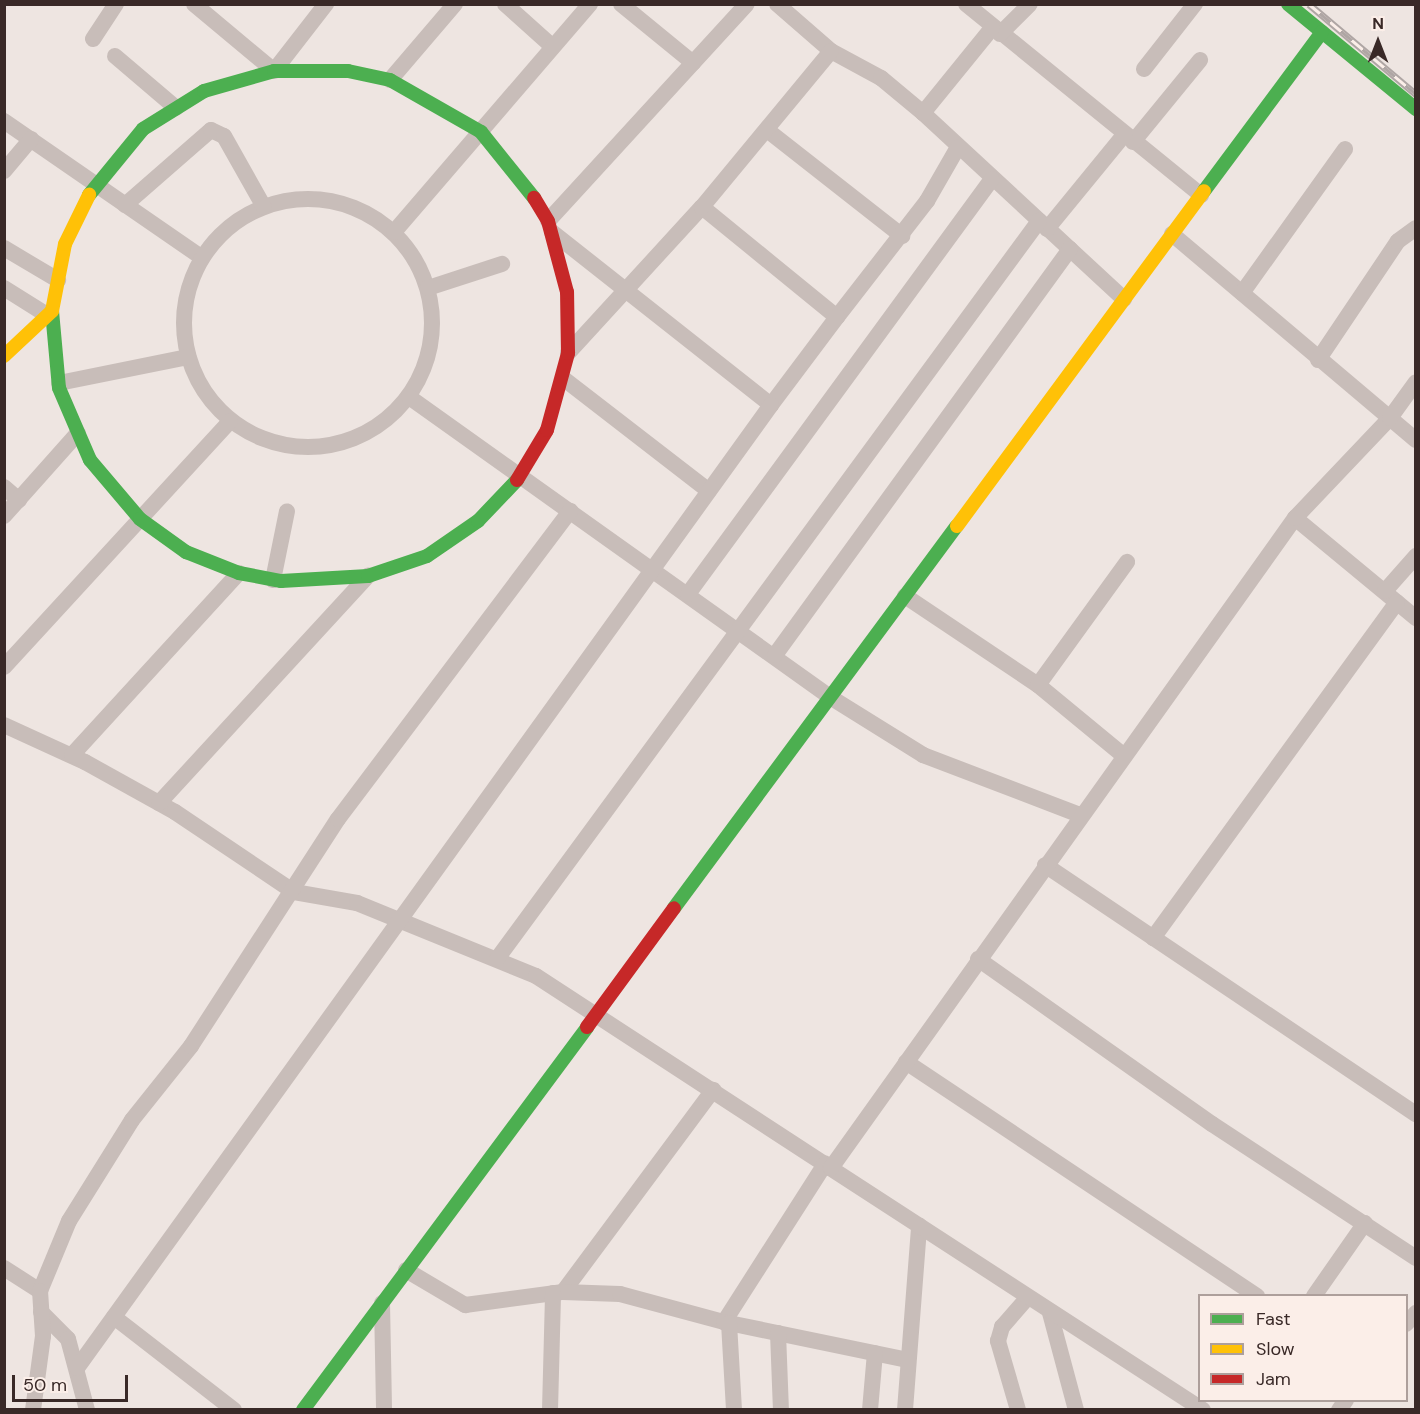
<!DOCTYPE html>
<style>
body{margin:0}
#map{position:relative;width:1420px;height:1414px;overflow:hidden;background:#eee5e1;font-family:"DM Sans",sans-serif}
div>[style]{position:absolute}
.street>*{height:16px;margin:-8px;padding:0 8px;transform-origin:8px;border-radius:8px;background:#c8bdb9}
.street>.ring{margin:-8px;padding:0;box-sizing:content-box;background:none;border:16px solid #c8bdb9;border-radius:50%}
.fast>*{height:14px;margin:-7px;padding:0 7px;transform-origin:7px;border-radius:7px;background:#4caf50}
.slow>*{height:14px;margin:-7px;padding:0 7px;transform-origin:7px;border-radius:7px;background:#ffc107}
.jam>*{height:14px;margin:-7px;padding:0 7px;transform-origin:7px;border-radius:7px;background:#c62828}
.rail>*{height:7px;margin-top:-3.5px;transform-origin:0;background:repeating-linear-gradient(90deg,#fbeee8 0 14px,#afa6a4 0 28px);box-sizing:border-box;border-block:2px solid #afa6a4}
span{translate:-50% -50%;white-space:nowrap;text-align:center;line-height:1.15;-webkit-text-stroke:6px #fbeee8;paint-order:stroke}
.frame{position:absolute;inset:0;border:6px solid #392927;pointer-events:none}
.legend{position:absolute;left:1198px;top:1294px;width:210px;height:108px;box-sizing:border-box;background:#fbeee8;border:2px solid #ad9f9b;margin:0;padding:8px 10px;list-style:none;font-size:18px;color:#392927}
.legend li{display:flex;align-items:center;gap:12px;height:30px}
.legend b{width:30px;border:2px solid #ad9f9b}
.north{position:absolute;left:1348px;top:12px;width:60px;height:60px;-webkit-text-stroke:4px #fbeee8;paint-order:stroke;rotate:0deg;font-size:16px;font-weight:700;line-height:24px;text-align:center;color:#392927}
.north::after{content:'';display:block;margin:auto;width:21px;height:27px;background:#392927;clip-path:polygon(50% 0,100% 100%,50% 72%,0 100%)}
.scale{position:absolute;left:12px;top:1375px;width:116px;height:27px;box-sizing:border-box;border:3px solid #392927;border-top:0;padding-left:8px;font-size:18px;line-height:21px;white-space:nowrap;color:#392927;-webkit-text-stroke:4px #fbeee8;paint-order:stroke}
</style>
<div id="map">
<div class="street">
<div style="left:194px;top:4px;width:104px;rotate:39.9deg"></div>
<div style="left:274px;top:71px;width:85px;rotate:-52.2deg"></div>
<div style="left:505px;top:4px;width:64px;rotate:41.9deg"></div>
<div style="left:621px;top:4px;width:93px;rotate:39.3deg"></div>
<div style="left:777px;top:4px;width:72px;rotate:41deg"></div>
<div style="left:831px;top:51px;width:57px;rotate:28.4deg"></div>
<div style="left:881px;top:78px;width:55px;rotate:39.8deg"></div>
<div style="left:923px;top:113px;width:274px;rotate:42.8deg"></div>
<div style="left:966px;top:4px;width:303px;rotate:39.1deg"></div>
<div style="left:1000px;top:34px;width:42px;rotate:-45deg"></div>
<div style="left:93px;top:39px;width:42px;rotate:-56.7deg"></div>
<div style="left:115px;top:56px;width:80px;rotate:40.4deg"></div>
<div style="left:1144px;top:69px;width:83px;rotate:-51.9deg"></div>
<div style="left:390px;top:80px;width:100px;rotate:-49.5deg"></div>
<div style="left:923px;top:113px;width:109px;rotate:-50.9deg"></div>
<div style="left:4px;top:121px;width:239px;rotate:34.6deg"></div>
<div style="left:767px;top:130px;width:172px;rotate:38.1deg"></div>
<div style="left:1133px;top:142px;width:106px;rotate:-50.7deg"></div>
<div style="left:4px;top:171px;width:42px;rotate:-49.8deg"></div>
<div class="ring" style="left:184px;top:199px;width:232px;height:232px"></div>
<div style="left:125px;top:205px;width:114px;rotate:-41.1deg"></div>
<div style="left:211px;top:130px;width:14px;rotate:25deg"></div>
<div style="left:224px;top:136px;width:81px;rotate:60.6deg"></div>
<div style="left:702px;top:207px;width:174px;rotate:39.2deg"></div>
<div style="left:837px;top:317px;width:147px;rotate:-52.2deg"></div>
<div style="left:927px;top:201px;width:62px;rotate:-60.1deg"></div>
<div style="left:548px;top:221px;width:294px;rotate:-47.5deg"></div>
<div style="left:1047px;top:229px;width:122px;rotate:-50.7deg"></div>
<div style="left:394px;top:232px;width:301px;rotate:-49.3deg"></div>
<div style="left:552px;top:232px;width:279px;rotate:38.3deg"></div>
<div style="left:771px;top:405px;width:110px;rotate:-53.1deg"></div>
<div style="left:1172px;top:234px;width:319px;rotate:40.2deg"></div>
<div style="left:4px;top:248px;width:63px;rotate:30.7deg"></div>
<div style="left:4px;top:288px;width:51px;rotate:32.1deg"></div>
<div style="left:428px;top:288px;width:78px;rotate:-18deg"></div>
<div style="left:1242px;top:293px;width:177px;rotate:-54.4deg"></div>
<div style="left:568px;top:353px;width:198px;rotate:-47.5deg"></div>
<div style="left:702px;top:207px;width:202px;rotate:-50.4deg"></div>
<div style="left:1318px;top:360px;width:143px;rotate:-56.1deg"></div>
<div style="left:1398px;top:241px;width:22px;rotate:-36deg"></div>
<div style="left:564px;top:379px;width:183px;rotate:37.7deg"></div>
<div style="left:59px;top:383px;width:132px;rotate:-11.4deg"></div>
<div style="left:409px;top:397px;width:517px;rotate:35.47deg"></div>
<div style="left:830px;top:697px;width:110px;rotate:31.9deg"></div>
<div style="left:923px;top:755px;width:168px;rotate:20.9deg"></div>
<div style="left:4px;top:487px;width:20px;rotate:41deg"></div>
<div style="left:4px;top:516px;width:111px;rotate:-48.3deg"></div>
<div style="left:1295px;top:518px;width:157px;rotate:39.6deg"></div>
<div style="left:273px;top:580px;width:70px;rotate:-78.5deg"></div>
<div style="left:1385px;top:591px;width:47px;rotate:-48.5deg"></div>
<div style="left:688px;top:594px;width:514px;rotate:-53.78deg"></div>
<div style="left:905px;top:596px;width:160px;rotate:33.8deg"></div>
<div style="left:1038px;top:685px;width:110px;rotate:39.5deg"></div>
<div style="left:775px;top:655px;width:502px;rotate:-54deg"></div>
<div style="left:4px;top:667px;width:334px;rotate:-47.4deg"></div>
<div style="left:1038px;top:685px;width:152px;rotate:-54.1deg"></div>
<div style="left:4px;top:725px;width:89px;rotate:24.6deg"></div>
<div style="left:85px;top:762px;width:103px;rotate:29.1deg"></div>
<div style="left:175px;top:812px;width:143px;rotate:33.9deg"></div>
<div style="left:294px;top:892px;width:64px;rotate:9.9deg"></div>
<div style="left:357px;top:903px;width:193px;rotate:22.2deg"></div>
<div style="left:536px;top:976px;width:352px;rotate:33.1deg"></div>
<div style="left:72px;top:755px;width:247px;rotate:-47.5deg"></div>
<div style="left:159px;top:803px;width:309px;rotate:-47.4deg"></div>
<div style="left:1045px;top:865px;width:447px;rotate:33.9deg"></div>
<div style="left:1153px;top:938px;width:415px;rotate:-54deg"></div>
<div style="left:497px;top:959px;width:916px;rotate:-53.71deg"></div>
<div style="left:978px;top:959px;width:286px;rotate:35.2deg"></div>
<div style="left:1212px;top:1124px;width:244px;rotate:33.3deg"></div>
<div style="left:906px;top:1062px;width:422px;rotate:33.7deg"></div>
<div style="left:4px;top:1268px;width:43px;rotate:32.6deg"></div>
<div style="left:40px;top:1291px;width:76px;rotate:-67.5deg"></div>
<div style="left:69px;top:1221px;width:119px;rotate:-58deg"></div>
<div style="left:132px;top:1120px;width:95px;rotate:-51.4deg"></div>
<div style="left:191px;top:1046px;width:270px;rotate:-57.1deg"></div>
<div style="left:338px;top:819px;width:386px;rotate:-53deg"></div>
<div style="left:406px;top:1270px;width:69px;rotate:30.7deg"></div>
<div style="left:465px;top:1305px;width:99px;rotate:-7.6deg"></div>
<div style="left:563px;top:1292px;width:252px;rotate:-53.4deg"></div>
<div style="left:563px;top:1292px;width:57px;rotate:2deg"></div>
<div style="left:620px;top:1294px;width:108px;rotate:15.1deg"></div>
<div style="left:724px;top:1322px;width:188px;rotate:-57.4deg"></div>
<div style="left:1314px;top:1296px;width:89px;rotate:-55.1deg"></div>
<div style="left:382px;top:1303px;width:107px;rotate:88.9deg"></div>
<div style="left:41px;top:1312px;width:38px;rotate:45deg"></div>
<div style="left:68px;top:1339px;width:73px;rotate:75deg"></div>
<div style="left:1050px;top:1313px;width:100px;rotate:75deg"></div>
<div style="left:114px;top:1317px;width:152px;rotate:37.8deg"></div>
<div style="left:724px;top:1322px;width:187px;rotate:11.7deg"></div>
<div style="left:729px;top:1323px;width:87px;rotate:86.7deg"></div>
<div style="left:1406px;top:1324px;width:15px;rotate:-48deg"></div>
<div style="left:778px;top:1333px;width:77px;rotate:87.8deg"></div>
<div style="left:77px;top:1368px;width:1187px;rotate:-54.22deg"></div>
<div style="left:33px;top:1410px;width:75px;rotate:-82.3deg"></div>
<div style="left:43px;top:1336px;width:45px;rotate:-93.8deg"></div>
<div style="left:550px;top:1410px;width:117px;rotate:-88.5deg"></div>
<div style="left:870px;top:1410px;width:57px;rotate:-85deg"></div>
<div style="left:905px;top:1410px;width:185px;rotate:-85.6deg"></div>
<div style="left:1018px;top:1410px;width:72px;rotate:-106.2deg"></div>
<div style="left:998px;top:1341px;width:15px;rotate:-74deg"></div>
<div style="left:1002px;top:1327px;width:38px;rotate:-49deg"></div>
<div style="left:1203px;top:1410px;width:444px;rotate:-147deg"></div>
<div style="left:831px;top:1168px;width:799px;rotate:-54.48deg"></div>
<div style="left:1295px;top:518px;width:138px;rotate:-46.5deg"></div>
<div style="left:1390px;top:418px;width:44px;rotate:-54.2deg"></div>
<div style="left:1339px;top:1410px;width:12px;rotate:-55deg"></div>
</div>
<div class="fast">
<div style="left:1288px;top:4px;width:166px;rotate:39.4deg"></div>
<div style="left:1204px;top:191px;width:198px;rotate:-53.4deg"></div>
<div style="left:89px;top:195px;width:85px;rotate:-50.7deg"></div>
<div style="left:143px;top:129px;width:72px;rotate:-31.9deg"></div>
<div style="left:204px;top:91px;width:73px;rotate:-15.9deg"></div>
<div style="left:274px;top:71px;width:74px"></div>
<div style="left:348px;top:71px;width:43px;rotate:12.1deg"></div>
<div style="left:390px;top:80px;width:105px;rotate:29.7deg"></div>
<div style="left:481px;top:132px;width:85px;rotate:51.2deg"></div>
<div style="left:52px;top:311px;width:77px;rotate:84.8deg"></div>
<div style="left:59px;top:388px;width:78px;rotate:66.7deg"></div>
<div style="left:90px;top:460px;width:77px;rotate:49.7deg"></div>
<div style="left:140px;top:519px;width:57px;rotate:35.7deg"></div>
<div style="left:186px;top:552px;width:57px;rotate:21.6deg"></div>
<div style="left:239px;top:573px;width:43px;rotate:10.8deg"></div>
<div style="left:281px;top:581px;width:87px;rotate:-3.3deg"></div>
<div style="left:368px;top:576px;width:62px;rotate:-18.7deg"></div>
<div style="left:427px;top:556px;width:62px;rotate:-34.5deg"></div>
<div style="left:478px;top:521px;width:57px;rotate:-46.4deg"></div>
<div style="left:674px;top:908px;width:475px;rotate:-53.5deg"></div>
<div style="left:303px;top:1410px;width:477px;rotate:-53.4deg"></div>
</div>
<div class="slow">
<div style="left:4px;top:356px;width:66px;rotate:-43.2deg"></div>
<div style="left:52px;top:311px;width:68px;rotate:-79deg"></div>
<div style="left:65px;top:244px;width:55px;rotate:-63.9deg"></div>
<div style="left:957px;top:526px;width:416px;rotate:-53.6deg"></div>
</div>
<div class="jam">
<div style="left:517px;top:480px;width:58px;rotate:-59deg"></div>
<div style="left:547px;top:430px;width:80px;rotate:-74.7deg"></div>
<div style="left:568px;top:353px;width:61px;rotate:-90.9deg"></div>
<div style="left:567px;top:292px;width:73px;rotate:-105deg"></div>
<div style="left:548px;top:221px;width:27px;rotate:-121deg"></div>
<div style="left:587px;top:1027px;width:147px;rotate:-53.8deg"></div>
</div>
<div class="rail">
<div style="left:1309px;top:4px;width:140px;rotate:40.1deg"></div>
</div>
<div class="frame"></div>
<ul class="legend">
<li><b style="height:8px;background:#4caf50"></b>Fast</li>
<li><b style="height:8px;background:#ffc107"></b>Slow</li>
<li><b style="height:8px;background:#c62828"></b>Jam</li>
</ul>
<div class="north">N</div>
<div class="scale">50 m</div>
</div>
